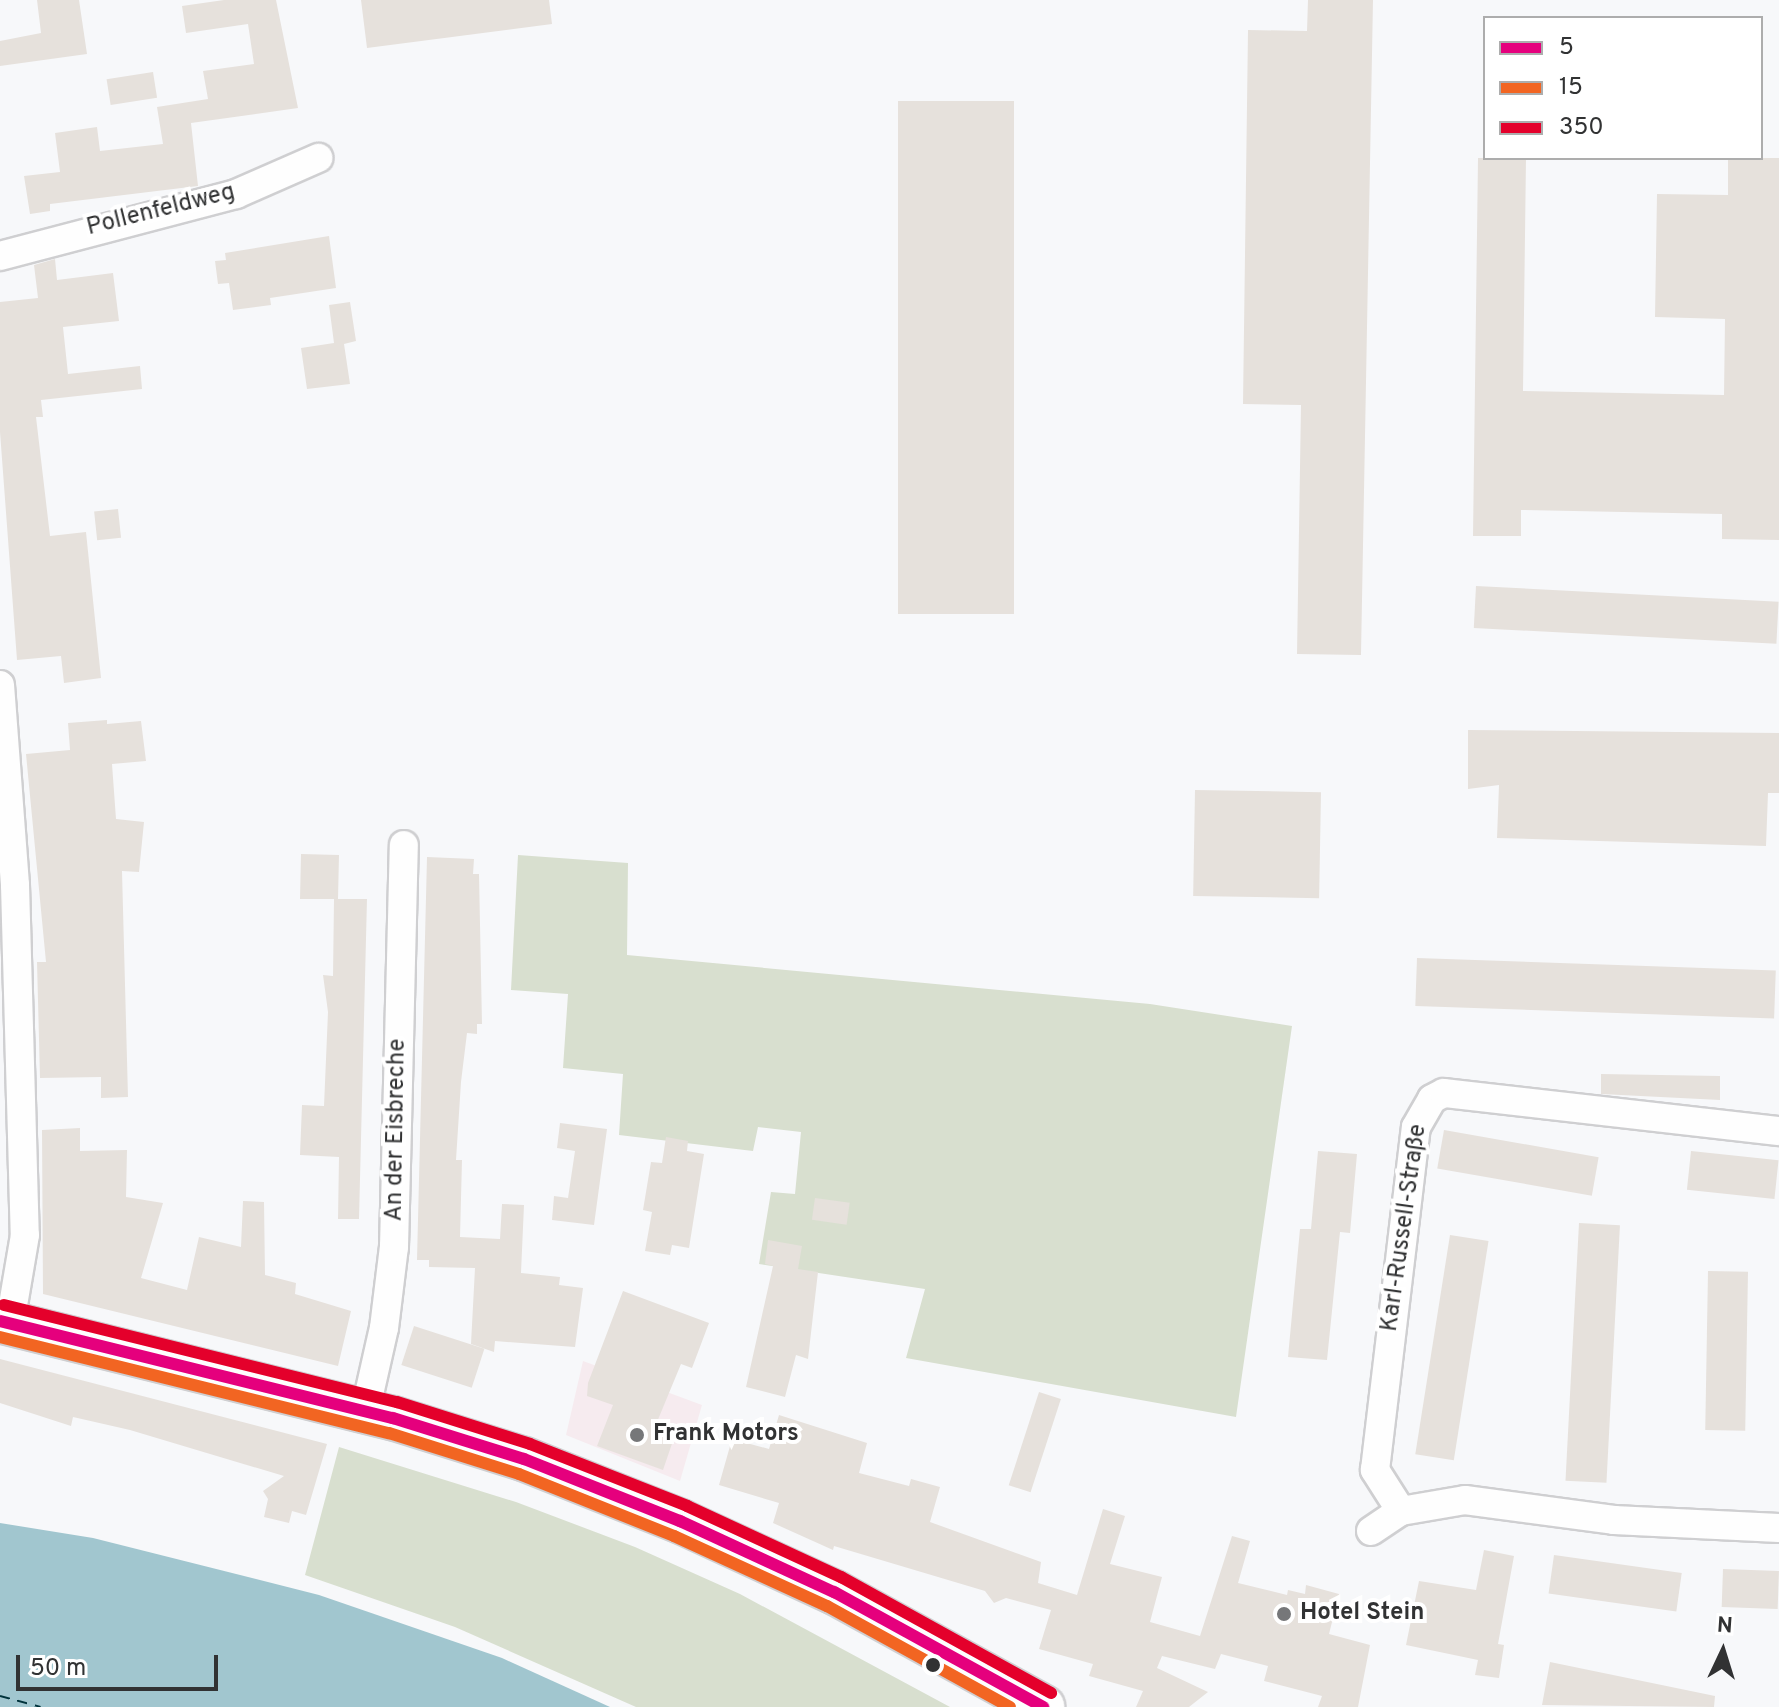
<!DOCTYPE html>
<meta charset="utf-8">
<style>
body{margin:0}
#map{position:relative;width:1779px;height:1707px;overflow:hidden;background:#f7f8fa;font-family:Overpass,sans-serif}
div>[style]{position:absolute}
.commercial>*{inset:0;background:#f6ebef}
.green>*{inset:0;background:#d8dfcf}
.water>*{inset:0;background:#a1c6cf}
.ferry>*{height:2px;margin-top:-1px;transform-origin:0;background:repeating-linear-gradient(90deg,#00333c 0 10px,transparent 0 18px)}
.building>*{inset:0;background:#e6e1dc;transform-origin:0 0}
.roads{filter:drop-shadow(2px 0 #cfcfd1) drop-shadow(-2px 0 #cfcfd1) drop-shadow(0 2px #cfcfd1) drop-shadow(0 -2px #cfcfd1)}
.minor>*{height:28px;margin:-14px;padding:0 14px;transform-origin:14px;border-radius:14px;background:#fefefe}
.primary>*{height:42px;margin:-21px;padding:0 21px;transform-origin:21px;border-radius:21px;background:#fefefe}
.bus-1>*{height:12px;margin:-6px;padding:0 6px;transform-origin:6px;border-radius:6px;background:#e5007d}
.bus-2>*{height:12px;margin:-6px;padding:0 6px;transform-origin:6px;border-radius:6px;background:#f26522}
.bus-3>*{height:12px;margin:-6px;padding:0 6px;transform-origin:6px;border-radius:6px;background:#e4002b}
.dots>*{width:22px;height:22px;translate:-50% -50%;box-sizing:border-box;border:4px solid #fff;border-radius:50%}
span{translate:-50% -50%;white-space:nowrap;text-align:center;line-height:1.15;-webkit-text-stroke:8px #fff;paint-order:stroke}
.street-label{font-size:24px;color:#313233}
.poi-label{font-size:24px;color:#313233;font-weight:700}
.left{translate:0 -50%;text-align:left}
.legend{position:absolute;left:1483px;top:16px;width:280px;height:144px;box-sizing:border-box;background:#fff;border:2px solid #adadad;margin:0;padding:10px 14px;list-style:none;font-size:24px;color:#313233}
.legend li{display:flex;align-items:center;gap:16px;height:40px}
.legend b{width:40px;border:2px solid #adadad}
.north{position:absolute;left:1683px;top:1611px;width:80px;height:80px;-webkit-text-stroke:6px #fff;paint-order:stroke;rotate:4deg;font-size:22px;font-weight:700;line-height:32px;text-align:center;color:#313233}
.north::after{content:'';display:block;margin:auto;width:28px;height:36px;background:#313233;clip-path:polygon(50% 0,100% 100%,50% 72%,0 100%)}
.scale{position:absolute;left:16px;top:1655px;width:202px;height:36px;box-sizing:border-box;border:4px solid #313233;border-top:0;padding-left:10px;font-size:24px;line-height:28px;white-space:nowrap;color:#313233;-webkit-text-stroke:6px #fff;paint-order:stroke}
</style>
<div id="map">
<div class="commercial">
<div style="clip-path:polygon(583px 1361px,702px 1405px,680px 1481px,566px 1435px)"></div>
</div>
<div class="green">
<div style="clip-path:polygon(518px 855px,628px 863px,627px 955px,1150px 1004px,1292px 1026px,1236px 1417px,906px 1358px,925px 1289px,759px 1264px,771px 1192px,795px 1194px,801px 1132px,758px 1127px,753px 1151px,619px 1135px,623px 1074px,563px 1068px,568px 994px,511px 990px)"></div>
<div style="clip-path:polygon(339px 1447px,516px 1502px,635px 1547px,740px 1594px,950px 1707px,636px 1707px,455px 1627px,305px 1575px)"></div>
</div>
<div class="water">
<div style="clip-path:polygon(0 1523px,93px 1538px,319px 1595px,502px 1658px,610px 1707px,0 1707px)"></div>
</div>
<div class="ferry">
<div style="left:0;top:1696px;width:42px;rotate:15deg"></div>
</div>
<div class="building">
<div style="clip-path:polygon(37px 0,79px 0,87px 54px,0 66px,0 41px,41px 33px)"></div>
<div style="clip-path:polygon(224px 0,276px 0,298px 108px,191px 123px,198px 186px,50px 204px,50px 211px,30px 214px,24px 176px,60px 172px,55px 133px,97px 127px,100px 151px,163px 144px,157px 107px,208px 99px,203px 71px,254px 64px,248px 24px,186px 33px,182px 6px)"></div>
<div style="clip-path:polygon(361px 0,549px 0,552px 24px,367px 48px)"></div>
<div style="clip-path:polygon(1308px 0,1373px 0,1361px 655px,1297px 654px,1301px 405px,1243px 404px,1248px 30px,1307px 31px)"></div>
<div style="left:153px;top:72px;width:26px;height:47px;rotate:81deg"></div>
<div style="left:898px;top:101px;width:116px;height:513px"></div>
<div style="clip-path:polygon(1478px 158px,1526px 158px,1523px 391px,1724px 395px,1725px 319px,1655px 317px,1657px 194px,1728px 195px,1728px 158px,1779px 158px,1779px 540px,1722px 539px,1722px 514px,1521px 510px,1521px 536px,1473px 536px)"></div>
<div style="clip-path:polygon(329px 236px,336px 288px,270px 298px,271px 305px,233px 310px,229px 283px,218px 284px,215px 261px,226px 260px,225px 253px)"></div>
<div style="clip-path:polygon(55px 259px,57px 280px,113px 273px,119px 321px,63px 327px,68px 374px,140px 366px,142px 389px,41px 400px,43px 417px,36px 417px,50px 536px,86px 532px,101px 678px,64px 683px,61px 656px,17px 660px,0 432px,0 302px,38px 298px,34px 265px)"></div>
<div style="clip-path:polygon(350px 302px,356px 341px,344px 344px,350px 384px,307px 389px,301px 348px,334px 343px,329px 305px)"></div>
<div style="left:118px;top:509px;width:29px;height:24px;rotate:84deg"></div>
<div style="left:1476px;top:586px;width:303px;height:42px;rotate:3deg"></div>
<div style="clip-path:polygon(107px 720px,107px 724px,141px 721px,146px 761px,112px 764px,116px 819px,144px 822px,139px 872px,122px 871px,128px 1097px,101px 1098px,101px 1077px,40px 1078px,37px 962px,46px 962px,26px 754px,70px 750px,68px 723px)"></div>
<div style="clip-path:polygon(1468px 730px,1779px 733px,1779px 793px,1768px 793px,1766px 846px,1497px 838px,1499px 785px,1468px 789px)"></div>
<div style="left:1195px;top:790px;width:126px;height:106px;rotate:1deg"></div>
<div style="clip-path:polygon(301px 854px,339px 855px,338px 899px,367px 899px,359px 1219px,338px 1219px,339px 1157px,300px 1155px,302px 1105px,324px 1106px,328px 1012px,323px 975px,333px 976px,334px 899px,300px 899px)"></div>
<div style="clip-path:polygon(427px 857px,474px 859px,473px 874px,479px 874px,482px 1024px,477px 1024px,477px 1034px,467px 1033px,461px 1082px,456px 1160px,462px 1160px,460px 1237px,500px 1239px,502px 1204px,524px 1205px,521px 1273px,560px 1277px,559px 1285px,583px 1288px,575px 1347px,495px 1341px,494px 1352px,471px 1344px,475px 1268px,429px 1267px,429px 1260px,417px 1260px)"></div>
<div style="left:1417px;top:958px;width:359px;height:48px;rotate:2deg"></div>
<div style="clip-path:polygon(1601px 1074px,1720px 1076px,1720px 1100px,1601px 1094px)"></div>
<div style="clip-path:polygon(560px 1123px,607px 1129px,594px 1225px,552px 1220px,554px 1196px,568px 1198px,575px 1151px,557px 1148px)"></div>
<div style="clip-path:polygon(80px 1128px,80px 1151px,127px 1150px,126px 1197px,163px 1203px,141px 1278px,187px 1290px,199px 1237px,241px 1247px,243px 1201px,264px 1202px,265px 1275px,296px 1283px,295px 1294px,351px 1311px,338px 1366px,43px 1294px,42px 1130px)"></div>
<div style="left:1444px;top:1130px;width:157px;height:39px;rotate:10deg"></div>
<div style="clip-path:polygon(666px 1137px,688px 1141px,687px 1151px,704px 1154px,689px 1248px,672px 1245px,670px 1255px,645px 1251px,652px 1212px,643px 1210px,651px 1162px,662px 1163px)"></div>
<div style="clip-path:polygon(1318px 1151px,1357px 1154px,1350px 1233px,1340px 1232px,1327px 1360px,1288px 1357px,1300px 1229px,1311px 1229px)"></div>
<div style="left:1691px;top:1151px;width:88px;height:39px;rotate:6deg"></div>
<div style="left:815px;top:1198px;width:35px;height:22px;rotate:8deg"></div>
<div style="left:1579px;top:1223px;width:41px;height:258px;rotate:3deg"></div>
<div style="left:1450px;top:1235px;width:39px;height:222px;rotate:9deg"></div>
<div style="clip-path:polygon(768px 1240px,802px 1246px,798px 1269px,818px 1272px,808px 1359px,796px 1355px,785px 1397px,746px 1387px,773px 1266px,765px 1264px)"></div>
<div style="left:1708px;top:1271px;width:40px;height:159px;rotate:1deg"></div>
<div style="clip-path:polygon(623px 1291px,709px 1323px,692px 1368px,681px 1364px,657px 1422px,677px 1429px,663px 1470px,597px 1446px,613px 1405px,587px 1396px,588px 1383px)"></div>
<div style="left:414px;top:1326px;width:74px;height:41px;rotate:18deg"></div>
<div style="clip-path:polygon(0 1359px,327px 1444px,306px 1515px,292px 1511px,289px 1523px,264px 1517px,268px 1499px,263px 1491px,284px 1476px,130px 1430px,73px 1417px,71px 1426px,0 1403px)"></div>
<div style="left:1039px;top:1392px;width:23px;height:98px;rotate:18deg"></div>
<div style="clip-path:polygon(779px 1415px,867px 1443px,859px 1473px,909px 1486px,911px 1479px,940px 1487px,930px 1522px,1041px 1562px,1038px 1583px,1077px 1595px,1103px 1509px,1125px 1516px,1110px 1564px,1162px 1577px,1150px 1622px,1200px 1636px,1232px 1536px,1250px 1541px,1238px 1583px,1287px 1595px,1288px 1590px,1305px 1594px,1306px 1585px,1339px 1594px,1329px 1634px,1370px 1645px,1358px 1707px,1318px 1707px,1322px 1696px,1264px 1681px,1268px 1666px,1221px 1654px,1215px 1669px,1162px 1656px,1157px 1668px,1208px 1692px,1189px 1707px,1136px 1707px,1143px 1691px,1089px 1676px,1093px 1664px,1039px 1649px,1051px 1610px,1006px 1598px,994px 1603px,985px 1591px,834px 1546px,833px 1550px,773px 1523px,779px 1503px,719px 1485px,732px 1439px,769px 1449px)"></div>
<div style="clip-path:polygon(1484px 1550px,1514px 1556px,1498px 1644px,1504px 1645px,1499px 1678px,1475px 1675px,1478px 1660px,1406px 1645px,1419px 1581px,1476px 1590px)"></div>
<div style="left:1554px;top:1555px;width:129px;height:39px;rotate:8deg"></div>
<div style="left:1723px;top:1569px;width:56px;height:38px;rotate:2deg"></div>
<div style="clip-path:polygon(1550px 1662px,1715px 1696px,1714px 1707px,1542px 1705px)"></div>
</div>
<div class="roads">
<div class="minor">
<div style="left:0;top:256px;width:244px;rotate:-14.7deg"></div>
<div style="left:236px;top:194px;width:90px;rotate:-23.7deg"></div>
<div style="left:0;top:685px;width:201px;rotate:85.7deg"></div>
<div style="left:15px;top:885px;width:350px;rotate:88.4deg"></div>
<div style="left:25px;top:1235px;width:89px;rotate:99.7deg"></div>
<div style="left:365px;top:1412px;width:86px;rotate:-77.3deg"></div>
<div style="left:384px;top:1328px;width:82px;rotate:-83deg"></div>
<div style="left:394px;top:1247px;width:402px;rotate:-88.6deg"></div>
<div style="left:1401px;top:1511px;width:49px;rotate:-122.4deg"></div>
<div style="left:1375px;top:1470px;width:345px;rotate:-83.2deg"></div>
<div style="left:1416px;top:1127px;width:32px;rotate:-60deg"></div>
<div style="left:1432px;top:1099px;width:13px;rotate:-27deg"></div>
<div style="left:1444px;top:1093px;width:337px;rotate:6.5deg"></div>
<div style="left:1371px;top:1531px;width:36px;rotate:-34deg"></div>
<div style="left:1401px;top:1511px;width:65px;rotate:-9.8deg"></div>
<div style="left:1465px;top:1500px;width:150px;rotate:7.6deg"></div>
<div style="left:1614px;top:1520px;width:165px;rotate:2.8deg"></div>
</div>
<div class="primary">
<div style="left:0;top:1321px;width:405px;rotate:13.9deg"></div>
<div style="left:393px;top:1418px;width:137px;rotate:17.4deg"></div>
<div style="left:524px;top:1459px;width:168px;rotate:21.7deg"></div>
<div style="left:680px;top:1521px;width:170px;rotate:24.8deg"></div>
<div style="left:834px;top:1592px;width:239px;rotate:28.8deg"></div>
</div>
</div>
<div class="bus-1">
<div style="left:0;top:1321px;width:405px;rotate:13.9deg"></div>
<div style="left:393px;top:1418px;width:137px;rotate:17.4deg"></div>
<div style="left:524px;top:1459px;width:168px;rotate:21.7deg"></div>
<div style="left:680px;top:1521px;width:170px;rotate:24.8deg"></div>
<div style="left:834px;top:1592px;width:239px;rotate:28.8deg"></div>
</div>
<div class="bus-2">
<div style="left:0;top:1337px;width:401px;rotate:13.9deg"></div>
<div style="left:389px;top:1433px;width:136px;rotate:17.5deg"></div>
<div style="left:519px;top:1474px;width:167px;rotate:21.8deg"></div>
<div style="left:674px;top:1536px;width:168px;rotate:24.6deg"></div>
<div style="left:827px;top:1606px;width:209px;rotate:28.9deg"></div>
</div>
<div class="bus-3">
<div style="left:4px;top:1305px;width:405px;rotate:13.9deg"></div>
<div style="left:397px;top:1402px;width:139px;rotate:17.5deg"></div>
<div style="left:530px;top:1444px;width:169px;rotate:21.5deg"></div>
<div style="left:687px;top:1506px;width:170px;rotate:24.8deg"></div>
<div style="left:841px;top:1577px;width:240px;rotate:28.9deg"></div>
</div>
<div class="dots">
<div style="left:637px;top:1435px;background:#767779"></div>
<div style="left:1284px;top:1614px;background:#767779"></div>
<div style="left:933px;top:1665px;background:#313233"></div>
</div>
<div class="street-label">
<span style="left:161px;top:211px;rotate:-14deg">Pollenfeldweg</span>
<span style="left:397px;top:1130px;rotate:-89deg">An der Eisbreche</span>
<span style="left:1405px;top:1228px;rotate:-82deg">Karl-Russell-Straße</span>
</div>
<div class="poi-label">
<span class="left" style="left:653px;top:1435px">Frank Motors</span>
<span class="left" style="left:1300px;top:1614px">Hotel Stein</span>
</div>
<ul class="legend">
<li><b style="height:10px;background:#e5007d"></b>5</li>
<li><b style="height:10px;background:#f26522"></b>15</li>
<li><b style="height:10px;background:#e4002b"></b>350</li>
</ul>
<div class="north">N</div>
<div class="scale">50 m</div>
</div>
